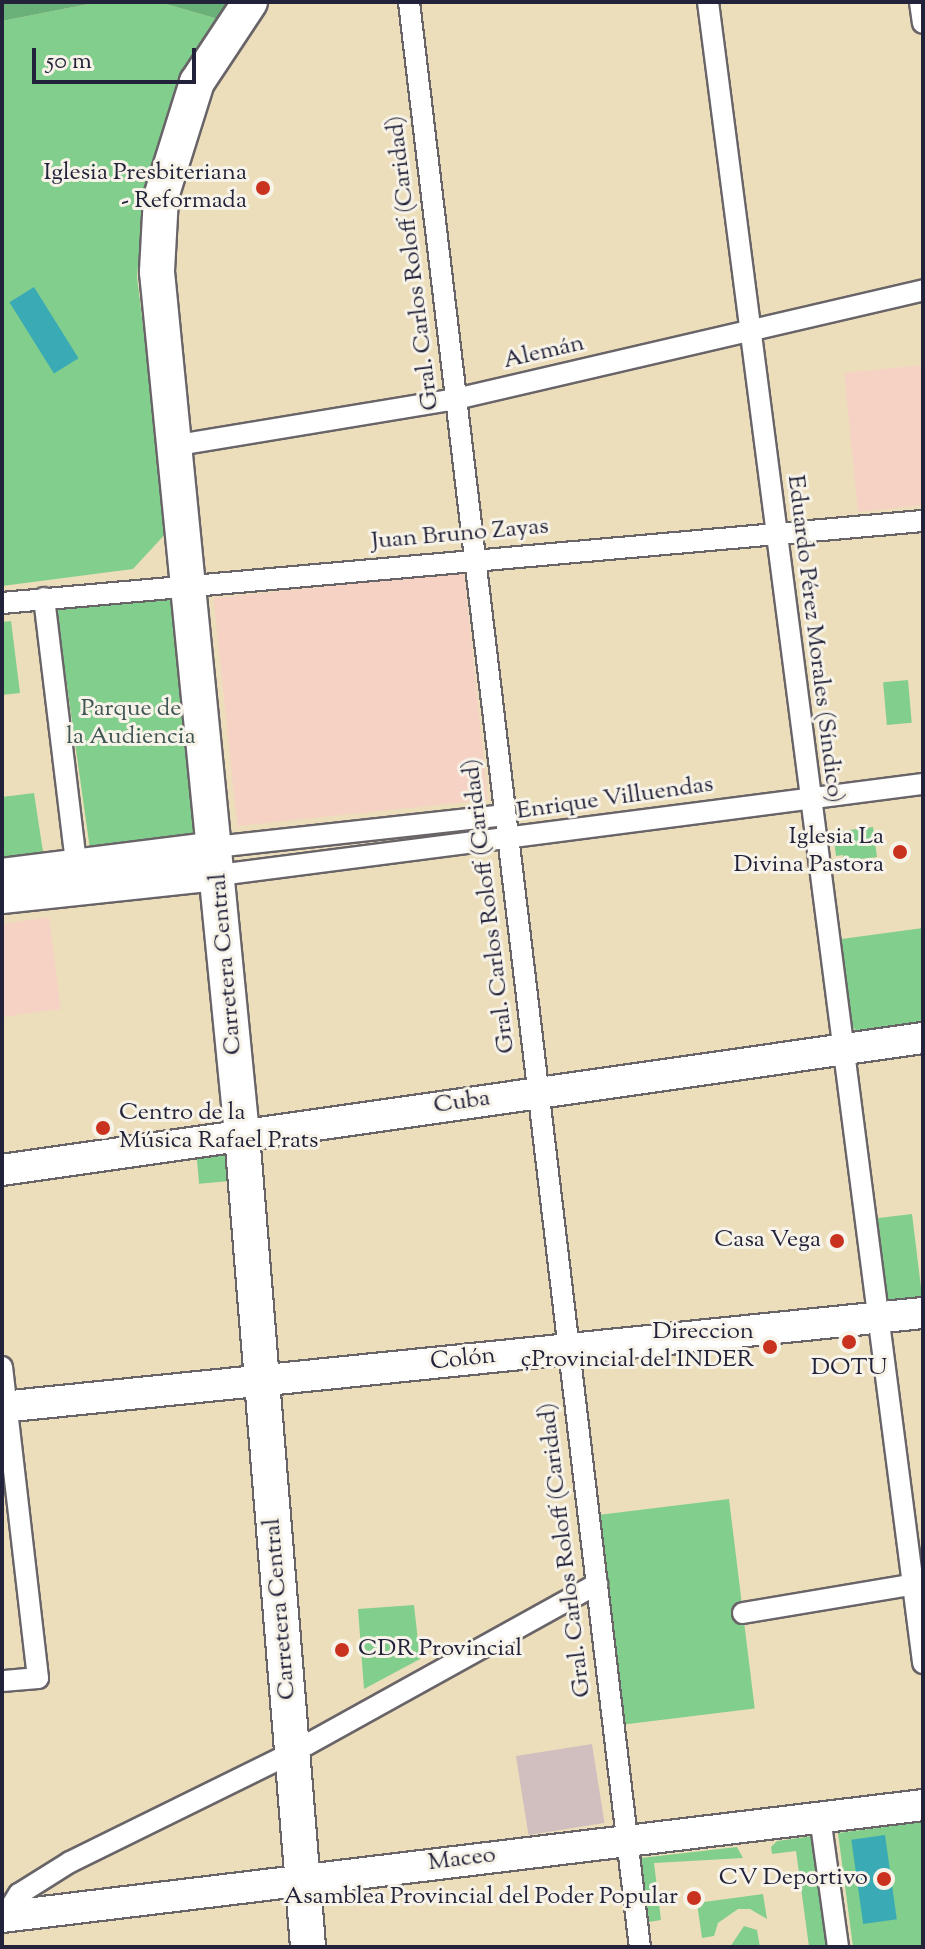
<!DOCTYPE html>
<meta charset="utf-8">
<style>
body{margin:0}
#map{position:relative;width:925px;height:1949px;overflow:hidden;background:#eddebb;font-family:"Sorts Mill Goudy",serif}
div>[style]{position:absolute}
.built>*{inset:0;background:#f6d2c5;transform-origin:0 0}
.industrial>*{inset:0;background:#d1bfbf;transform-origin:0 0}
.green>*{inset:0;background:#82ce8d;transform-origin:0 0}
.forest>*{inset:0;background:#69b178}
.water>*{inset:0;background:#3aabb5;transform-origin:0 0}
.roads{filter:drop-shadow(2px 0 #696468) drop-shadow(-2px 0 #696468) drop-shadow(0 2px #696468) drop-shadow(0 -2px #696468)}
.street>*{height:20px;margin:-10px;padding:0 10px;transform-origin:10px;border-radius:10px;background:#fff}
.secondary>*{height:30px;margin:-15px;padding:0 15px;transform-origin:15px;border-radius:15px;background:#fff}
.primary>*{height:34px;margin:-17px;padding:0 17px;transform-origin:17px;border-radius:17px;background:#fff}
.dots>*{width:22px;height:22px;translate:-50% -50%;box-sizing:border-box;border:4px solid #f7f3e8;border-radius:50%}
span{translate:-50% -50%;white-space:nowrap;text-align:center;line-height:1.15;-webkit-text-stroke:6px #f7f3e8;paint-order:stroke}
.poi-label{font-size:24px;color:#22223b}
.right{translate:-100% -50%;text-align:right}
.left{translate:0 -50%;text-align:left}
.street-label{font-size:24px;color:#22223b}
.park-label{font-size:24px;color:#3f5654}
.frame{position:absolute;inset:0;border:4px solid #22223b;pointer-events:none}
.scale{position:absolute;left:32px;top:48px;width:164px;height:36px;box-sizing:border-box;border:4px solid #22223b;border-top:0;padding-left:10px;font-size:24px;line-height:28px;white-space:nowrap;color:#22223b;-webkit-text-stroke:6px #f7f3e8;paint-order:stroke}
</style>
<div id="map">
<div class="built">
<div style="clip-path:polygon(923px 365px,923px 505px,858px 512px,844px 373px)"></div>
<div style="left:464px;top:572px;width:229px;height:252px;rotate:84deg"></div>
<div style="clip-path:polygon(49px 917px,61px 1009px,2px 1017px,2px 924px)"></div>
</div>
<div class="industrial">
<div style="left:592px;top:1744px;width:80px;height:77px;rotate:81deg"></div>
</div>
<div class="green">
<div style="clip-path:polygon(99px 2px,159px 2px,218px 19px,183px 86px,158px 153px,142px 223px,137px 277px,168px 531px,133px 569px,2px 586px,2px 21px)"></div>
<div style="left:174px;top:592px;width:246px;height:119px;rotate:82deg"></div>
<div style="clip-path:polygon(11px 621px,20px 693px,2px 695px,2px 622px)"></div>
<div style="left:908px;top:680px;width:43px;height:25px;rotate:85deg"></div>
<div style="clip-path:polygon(34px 793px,43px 852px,2px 858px,2px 797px)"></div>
<div style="clip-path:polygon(873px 827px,877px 857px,844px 861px,843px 855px,836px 856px,833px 832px)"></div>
<div style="clip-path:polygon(923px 928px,923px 1029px,860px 1033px,844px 1021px,834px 940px)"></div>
<div style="left:230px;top:1147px;width:34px;height:34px;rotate:85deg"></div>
<div style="left:912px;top:1214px;width:87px;height:42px;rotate:83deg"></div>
<div style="left:729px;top:1499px;width:211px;height:136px;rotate:83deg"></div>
<div style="clip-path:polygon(414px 1605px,420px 1659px,364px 1689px,358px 1609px)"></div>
<div style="clip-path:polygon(923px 1822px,923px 1947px,853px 1947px,838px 1833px)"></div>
<div style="clip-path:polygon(813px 1836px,828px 1947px,809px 1947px,796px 1851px,772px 1854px,771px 1847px,777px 1841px)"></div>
<div style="clip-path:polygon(737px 1847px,743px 1858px,654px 1863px,661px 1920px,649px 1922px,641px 1858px)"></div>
<div style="clip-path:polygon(763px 1894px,767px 1919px,750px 1909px,738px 1909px,718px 1923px,714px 1936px,702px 1938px,697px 1903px)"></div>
<div style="clip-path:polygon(744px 1926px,757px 1930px,760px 1947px,730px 1947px)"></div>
</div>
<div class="forest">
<div style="clip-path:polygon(2px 2px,99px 2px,2px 21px)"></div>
<div style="clip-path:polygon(159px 2px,232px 2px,218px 19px)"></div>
</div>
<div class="water">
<div style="left:34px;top:287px;width:84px;height:29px;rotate:58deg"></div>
<div style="left:885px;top:1835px;width:85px;height:34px;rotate:82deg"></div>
</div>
<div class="roads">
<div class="street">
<div style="left:409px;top:2px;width:1959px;rotate:83.23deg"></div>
<div style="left:708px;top:2px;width:1675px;rotate:82.62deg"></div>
<div style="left:920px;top:2px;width:21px;rotate:82deg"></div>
<div style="left:172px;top:446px;width:288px;rotate:-9.4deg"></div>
<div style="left:456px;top:399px;width:480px;rotate:-13.1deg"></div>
<div style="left:44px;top:598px;width:268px;rotate:83.1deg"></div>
<div style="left:2px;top:603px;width:925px;rotate:-5.09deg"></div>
<div style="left:215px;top:847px;width:292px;rotate:-6.3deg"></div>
<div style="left:219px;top:875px;width:710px;rotate:-7.37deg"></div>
<div style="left:2px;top:1367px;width:313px;rotate:83.4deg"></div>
<div style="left:38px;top:1678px;width:36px;rotate:175deg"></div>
<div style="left:743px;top:1613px;width:182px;rotate:-9.5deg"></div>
<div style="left:820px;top:1817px;width:131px;rotate:82.1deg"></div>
<div style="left:2px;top:1921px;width:32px;rotate:-58deg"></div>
<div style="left:19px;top:1894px;width:60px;rotate:-32.1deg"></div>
<div style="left:70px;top:1862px;width:247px;rotate:-26.2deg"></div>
<div style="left:292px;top:1753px;width:349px;rotate:-29deg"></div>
</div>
<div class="secondary">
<div style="left:2px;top:874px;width:215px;rotate:-7.2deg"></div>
<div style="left:2px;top:898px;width:218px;rotate:-6.1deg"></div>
<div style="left:2px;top:1170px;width:930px;rotate:-8.16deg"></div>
<div style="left:2px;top:1407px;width:926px;rotate:-5.83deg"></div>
<div style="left:2px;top:1917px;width:928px;rotate:-6.93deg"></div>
</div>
<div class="primary">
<div style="left:250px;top:2px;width:96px;rotate:123.5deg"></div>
<div style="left:197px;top:82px;width:121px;rotate:107.4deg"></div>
<div style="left:161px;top:197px;width:75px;rotate:93.1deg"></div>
<div style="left:157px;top:272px;width:867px;rotate:84.37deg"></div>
<div style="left:242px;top:1135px;width:815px;rotate:85.35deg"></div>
</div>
</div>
<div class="dots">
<div style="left:263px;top:188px;background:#c8321e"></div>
<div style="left:900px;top:852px;background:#c8321e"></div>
<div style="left:103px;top:1128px;background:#c8321e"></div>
<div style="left:837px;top:1241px;background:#c8321e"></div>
<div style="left:849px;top:1342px;background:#c8321e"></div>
<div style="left:770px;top:1347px;background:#c8321e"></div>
<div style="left:342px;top:1650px;background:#c8321e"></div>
<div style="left:884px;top:1879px;background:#c8321e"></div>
<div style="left:694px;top:1898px;background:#c8321e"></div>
</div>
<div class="poi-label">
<span class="right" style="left:247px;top:188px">Iglesia Presbiteriana<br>- Reformada</span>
<span class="right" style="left:884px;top:852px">Iglesia La<br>Divina Pastora</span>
<span class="left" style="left:119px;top:1128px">Centro de la<br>Música Rafael Prats</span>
<span class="right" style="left:821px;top:1241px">Casa Vega</span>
<span class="right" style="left:754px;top:1347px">Direccion<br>çProvincial del INDER</span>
<span style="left:849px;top:1369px">DOTU</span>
<span class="left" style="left:358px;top:1650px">CDR Provincial</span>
<span class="right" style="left:868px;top:1879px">CV Deportivo</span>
<span class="right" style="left:678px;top:1898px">Asamblea Provincial del Poder Popular</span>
</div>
<div class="street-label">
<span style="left:414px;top:263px;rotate:-97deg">Gral. Carlos Roloff (Caridad)</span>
<span style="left:544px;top:353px;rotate:-13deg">Alemán</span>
<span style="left:460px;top:535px;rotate:-5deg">Juan Bruno Zayas</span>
<span style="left:814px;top:639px;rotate:83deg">Eduardo Pérez Morales (Síndico)</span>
<span style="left:615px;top:799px;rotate:-8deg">Enrique Villuendas</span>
<span style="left:490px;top:906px;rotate:-97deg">Gral. Carlos Roloff (Caridad)</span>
<span style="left:227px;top:964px;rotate:-95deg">Carretera Central</span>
<span style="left:462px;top:1103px;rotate:-8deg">Cuba</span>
<span style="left:463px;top:1360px;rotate:-6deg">Colón</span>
<span style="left:566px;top:1550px;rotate:-97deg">Gral. Carlos Roloff (Caridad)</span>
<span style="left:281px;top:1609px;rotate:-95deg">Carretera Central</span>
<span style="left:462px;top:1860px;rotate:-7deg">Maceo</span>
</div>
<div class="park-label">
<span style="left:131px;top:724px">Parque de<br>la Audiencia</span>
</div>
<div class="frame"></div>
<div class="scale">50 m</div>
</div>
